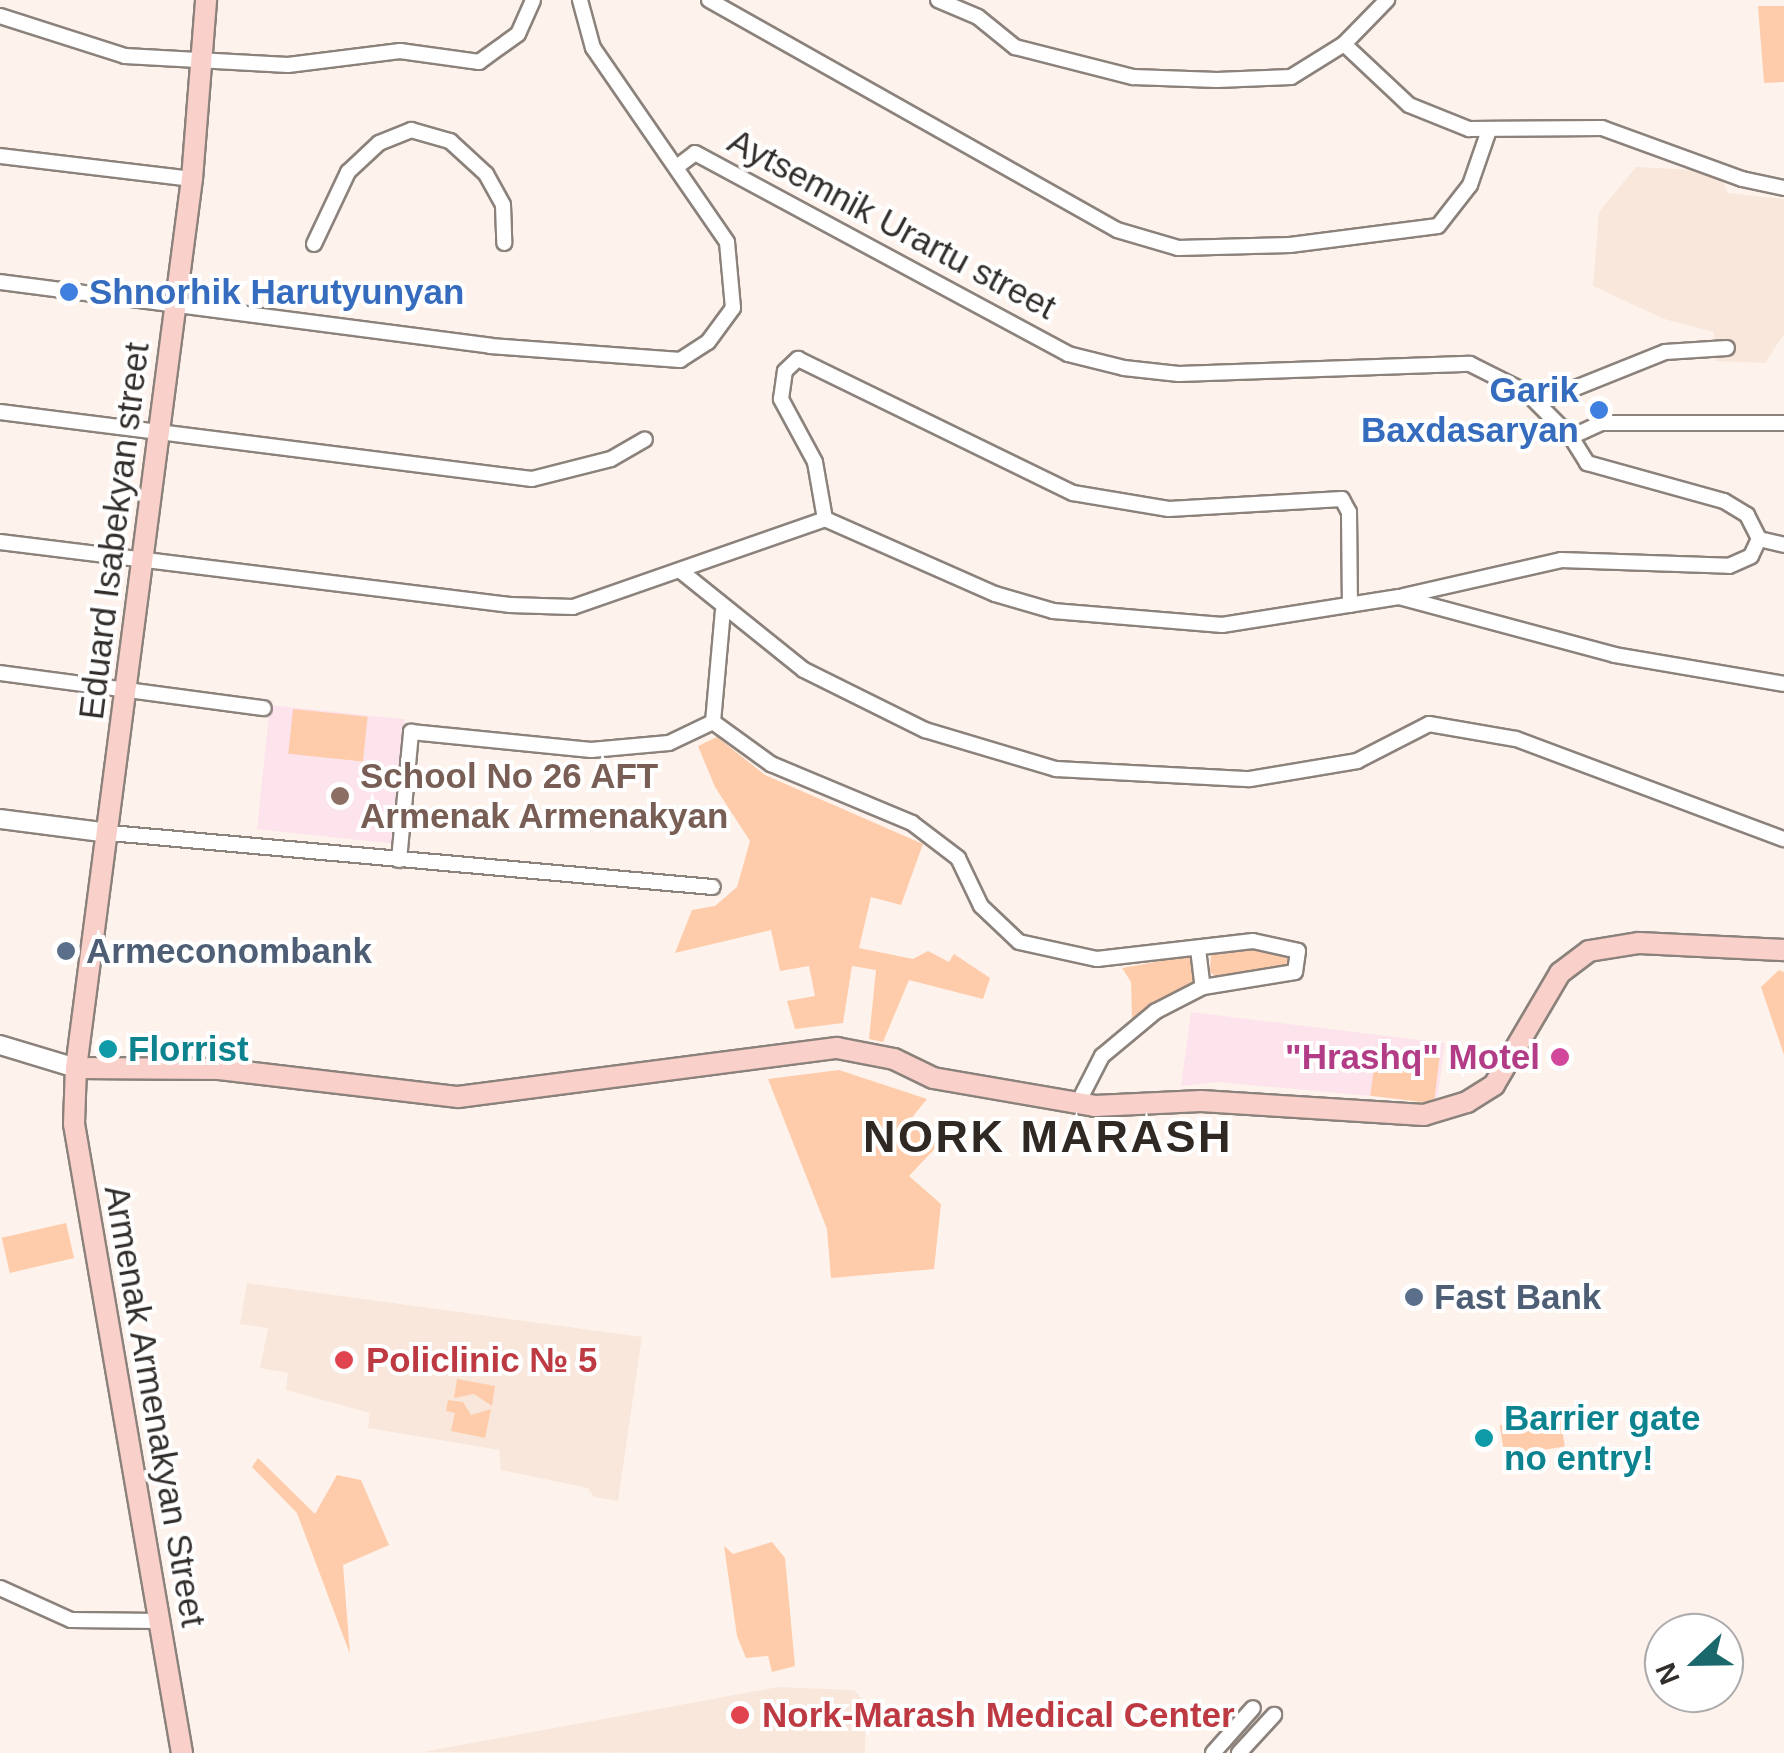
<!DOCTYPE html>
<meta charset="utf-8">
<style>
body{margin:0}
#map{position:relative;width:1784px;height:1753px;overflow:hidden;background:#fef3ec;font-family:Helvetica,sans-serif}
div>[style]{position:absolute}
.built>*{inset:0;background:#f9e7db}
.education>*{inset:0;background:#fde3ec;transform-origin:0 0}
.green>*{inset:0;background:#feccaa;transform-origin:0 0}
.roads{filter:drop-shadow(2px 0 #8c827c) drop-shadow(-2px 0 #8c827c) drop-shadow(0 2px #8c827c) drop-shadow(0 -2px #8c827c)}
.minor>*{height:14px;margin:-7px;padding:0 7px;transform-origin:7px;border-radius:7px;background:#fff}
.tertiary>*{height:18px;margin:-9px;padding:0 9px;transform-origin:9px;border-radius:9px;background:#fff}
.secondary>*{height:20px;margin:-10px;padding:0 10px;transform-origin:10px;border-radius:10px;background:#f9d0ca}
.dots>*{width:28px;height:28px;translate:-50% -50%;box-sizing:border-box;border:5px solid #fff;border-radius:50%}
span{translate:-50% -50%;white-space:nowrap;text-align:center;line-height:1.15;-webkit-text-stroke:8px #fff;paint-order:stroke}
.street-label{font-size:35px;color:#322e2c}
.shop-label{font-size:35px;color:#366cbe;font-weight:700}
.left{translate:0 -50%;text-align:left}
.right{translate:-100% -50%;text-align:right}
.education-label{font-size:35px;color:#785e54;font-weight:700}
.service-label{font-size:35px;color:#4e5e75;font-weight:700}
.culture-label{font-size:35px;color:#0d838f;font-weight:700}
.hotel-label{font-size:35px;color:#b23c85;font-weight:700}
.health-label{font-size:35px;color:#be3a42;font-weight:700}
.district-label{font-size:45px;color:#302823;font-weight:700;letter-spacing:2.5px}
.north{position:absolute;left:1644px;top:1613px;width:100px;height:100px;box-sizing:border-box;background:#fff;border:2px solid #adabab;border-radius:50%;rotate:248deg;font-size:28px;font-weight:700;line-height:40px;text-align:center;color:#322e2c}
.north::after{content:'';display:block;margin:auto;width:35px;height:45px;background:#1a676c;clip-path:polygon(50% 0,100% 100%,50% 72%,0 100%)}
</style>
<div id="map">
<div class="built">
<div style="clip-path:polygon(1636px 167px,1698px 170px,1722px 179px,1728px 193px,1784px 199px,1784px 334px,1765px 363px,1715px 361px,1714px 332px,1664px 319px,1593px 286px,1599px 212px)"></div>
<div style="clip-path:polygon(247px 1283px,642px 1337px,618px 1501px,594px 1497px,588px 1488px,501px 1470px,499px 1450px,368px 1428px,370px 1413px,286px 1390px,288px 1373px,260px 1368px,268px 1328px,240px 1324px)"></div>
<div style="clip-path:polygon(778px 1687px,854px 1690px,866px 1703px,865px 1753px,423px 1752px)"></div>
</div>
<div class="education">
<div style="left:270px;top:705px;width:136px;height:125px;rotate:6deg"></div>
<div style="clip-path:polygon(1191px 1012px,1445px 1043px,1437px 1102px,1218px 1082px,1181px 1086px)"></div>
</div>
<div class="green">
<div style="clip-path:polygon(1758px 6px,1784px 6px,1784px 82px,1764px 83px)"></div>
<div style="left:293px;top:709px;width:75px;height:45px;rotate:6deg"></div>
<div style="clip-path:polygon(717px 737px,765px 775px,923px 844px,901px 905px,871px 897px,859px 948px,913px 959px,928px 951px,949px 962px,954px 954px,990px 978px,983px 999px,909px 980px,883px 1042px,869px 1039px,876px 970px,852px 966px,843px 1023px,795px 1029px,787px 1001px,815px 996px,809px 966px,780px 971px,771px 930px,675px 953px,692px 910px,715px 906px,737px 887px,750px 841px,715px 787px,698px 746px)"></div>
<div style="clip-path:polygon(1260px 945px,1291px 951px,1293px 967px,1216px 977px,1210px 972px,1211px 951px)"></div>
<div style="clip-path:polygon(1194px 955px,1197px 981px,1132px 1019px,1131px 982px,1122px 968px)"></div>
<div style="clip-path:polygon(1779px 970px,1784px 972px,1784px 1055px,1761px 987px)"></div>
<div style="left:1376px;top:1050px;width:64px;height:46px;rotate:7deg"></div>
<div style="clip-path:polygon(839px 1070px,927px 1099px,913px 1116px,943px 1140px,909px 1176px,941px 1204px,934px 1269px,831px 1278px,827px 1229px,768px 1079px)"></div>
<div style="left:66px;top:1223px;width:36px;height:66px;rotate:77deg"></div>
<div style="clip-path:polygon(457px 1379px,495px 1386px,492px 1406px,474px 1394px,454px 1398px)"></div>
<div style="clip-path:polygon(448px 1400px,463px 1402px,471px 1415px,491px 1409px,485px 1438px,451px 1431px,455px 1413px,446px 1411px)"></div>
<div style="left:1560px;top:1416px;width:31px;height:61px;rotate:81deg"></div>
<div style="clip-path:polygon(258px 1458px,315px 1514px,337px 1475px,361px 1480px,389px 1545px,343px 1565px,350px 1654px,297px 1513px,252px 1467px)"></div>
<div style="clip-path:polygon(772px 1542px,785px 1558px,795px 1666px,772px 1672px,768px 1656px,746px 1658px,737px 1636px,724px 1546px,733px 1554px)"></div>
</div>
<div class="roads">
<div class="minor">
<div style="left:709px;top:0;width:468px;rotate:29.4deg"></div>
<div style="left:1117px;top:230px;width:64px;rotate:16.4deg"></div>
<div style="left:1178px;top:248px;width:112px;rotate:-1.5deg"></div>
<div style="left:1290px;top:245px;width:149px;rotate:-7.3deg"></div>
<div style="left:1438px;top:226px;width:52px;rotate:-52deg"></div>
<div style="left:1470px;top:185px;width:55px;rotate:-70.9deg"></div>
<div style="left:938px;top:0;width:43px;rotate:23deg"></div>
<div style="left:978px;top:17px;width:48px;rotate:39deg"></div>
<div style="left:1015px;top:47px;width:122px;rotate:14.3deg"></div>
<div style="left:1133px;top:77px;width:84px;rotate:2deg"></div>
<div style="left:1217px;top:80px;width:74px;rotate:-2.3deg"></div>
<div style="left:1291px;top:77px;width:62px;rotate:-31.9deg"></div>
<div style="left:1344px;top:44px;width:62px;rotate:-45.7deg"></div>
<div style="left:0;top:16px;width:131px;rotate:17.7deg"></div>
<div style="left:125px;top:56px;width:163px;rotate:3.2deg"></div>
<div style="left:288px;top:65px;width:113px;rotate:-7.1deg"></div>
<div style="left:400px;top:51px;width:80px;rotate:7.9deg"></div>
<div style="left:479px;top:62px;width:48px;rotate:-35.7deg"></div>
<div style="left:518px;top:34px;width:37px;rotate:-66deg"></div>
<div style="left:1344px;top:44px;width:89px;rotate:43.2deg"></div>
<div style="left:1409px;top:105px;width:65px;rotate:21.8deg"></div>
<div style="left:1469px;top:129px;width:133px;rotate:-0.4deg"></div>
<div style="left:1602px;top:128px;width:149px;rotate:20deg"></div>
<div style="left:1742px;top:179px;width:43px;rotate:12.1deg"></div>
<div style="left:0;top:156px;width:193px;rotate:6.8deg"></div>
<div style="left:678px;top:166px;width:21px;rotate:-37deg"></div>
<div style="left:695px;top:153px;width:424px;rotate:28.3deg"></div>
<div style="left:1068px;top:354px;width:58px;rotate:14deg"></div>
<div style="left:1124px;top:368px;width:55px;rotate:6.2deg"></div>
<div style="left:1179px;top:374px;width:291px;rotate:-2deg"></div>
<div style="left:1470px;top:364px;width:63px;rotate:26.6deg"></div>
<div style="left:1526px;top:392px;width:64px;rotate:45deg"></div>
<div style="left:1571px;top:437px;width:31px;rotate:58deg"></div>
<div style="left:1587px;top:463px;width:142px;rotate:15.5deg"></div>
<div style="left:1724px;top:501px;width:27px;rotate:31deg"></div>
<div style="left:1747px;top:515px;width:27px;rotate:63deg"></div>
<div style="left:314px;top:244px;width:80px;rotate:-64.7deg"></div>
<div style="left:348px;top:172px;width:42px;rotate:-43.1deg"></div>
<div style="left:379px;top:143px;width:35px;rotate:-22deg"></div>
<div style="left:411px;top:130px;width:41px;rotate:15.8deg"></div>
<div style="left:450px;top:141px;width:49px;rotate:42.5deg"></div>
<div style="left:486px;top:174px;width:35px;rotate:61deg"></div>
<div style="left:503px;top:205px;width:38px;rotate:88deg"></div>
<div style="left:0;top:282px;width:494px;rotate:7.4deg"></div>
<div style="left:490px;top:346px;width:191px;rotate:4.2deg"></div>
<div style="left:680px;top:360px;width:33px;rotate:-33deg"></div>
<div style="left:708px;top:342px;width:42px;rotate:-53.7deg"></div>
<div style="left:733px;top:308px;width:66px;rotate:-95.2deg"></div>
<div style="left:727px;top:242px;width:236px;rotate:-124.6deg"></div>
<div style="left:593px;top:48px;width:50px;rotate:-105.2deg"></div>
<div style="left:1538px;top:403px;width:137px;rotate:-21.9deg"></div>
<div style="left:1665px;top:352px;width:62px;rotate:-3.7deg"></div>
<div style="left:0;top:412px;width:536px;rotate:7.18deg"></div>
<div style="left:532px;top:479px;width:81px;rotate:-14.2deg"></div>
<div style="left:611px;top:459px;width:39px;rotate:-30deg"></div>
<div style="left:1571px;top:437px;width:33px;rotate:-25deg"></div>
<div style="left:1601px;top:423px;width:183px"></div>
<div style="left:825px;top:519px;width:58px;rotate:-100deg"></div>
<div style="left:815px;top:462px;width:72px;rotate:-118.4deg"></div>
<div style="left:781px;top:399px;width:28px;rotate:-82deg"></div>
<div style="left:785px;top:371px;width:18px;rotate:-43deg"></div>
<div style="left:798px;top:359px;width:306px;rotate:26deg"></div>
<div style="left:1073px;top:493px;width:97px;rotate:9.5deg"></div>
<div style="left:1169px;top:509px;width:173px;rotate:-3.3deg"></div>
<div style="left:1342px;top:499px;width:15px;rotate:62deg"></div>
<div style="left:1349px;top:512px;width:93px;rotate:89.4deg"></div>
<div style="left:1759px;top:539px;width:26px;rotate:13deg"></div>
<div style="left:0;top:542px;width:514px;rotate:7.04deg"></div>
<div style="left:510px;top:605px;width:63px;rotate:1.8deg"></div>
<div style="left:573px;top:607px;width:267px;rotate:-19.2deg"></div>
<div style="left:825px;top:519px;width:186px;rotate:23.8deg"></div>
<div style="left:995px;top:594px;width:60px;rotate:16.3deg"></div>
<div style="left:1053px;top:611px;width:170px;rotate:4.7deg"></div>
<div style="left:1222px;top:625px;width:179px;rotate:-9deg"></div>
<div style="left:1399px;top:597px;width:224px;rotate:15deg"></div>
<div style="left:1615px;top:655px;width:171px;rotate:9.7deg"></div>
<div style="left:682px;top:572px;width:156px;rotate:38.8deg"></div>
<div style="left:804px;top:670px;width:135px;rotate:26.4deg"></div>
<div style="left:925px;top:730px;width:137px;rotate:16.6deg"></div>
<div style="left:1056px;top:769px;width:194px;rotate:3deg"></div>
<div style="left:1250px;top:779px;width:109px;rotate:-9.5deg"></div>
<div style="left:1357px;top:761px;width:81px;rotate:-27.2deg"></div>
<div style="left:1429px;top:724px;width:88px;rotate:9.8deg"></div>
<div style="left:1516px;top:739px;width:286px;rotate:20.5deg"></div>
<div style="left:1403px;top:596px;width:162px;rotate:-12.8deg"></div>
<div style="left:1561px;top:560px;width:168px;rotate:2deg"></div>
<div style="left:1729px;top:566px;width:24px;rotate:-24deg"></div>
<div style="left:1751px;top:556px;width:19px;rotate:-65deg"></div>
<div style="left:0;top:673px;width:266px;rotate:7.6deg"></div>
<div style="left:713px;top:722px;width:72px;rotate:35.9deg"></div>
<div style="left:771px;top:764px;width:153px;rotate:22.7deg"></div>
<div style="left:912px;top:823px;width:58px;rotate:37.3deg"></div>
<div style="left:958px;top:858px;width:53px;rotate:64.4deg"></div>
<div style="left:981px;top:906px;width:52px;rotate:43.5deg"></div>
<div style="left:1019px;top:942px;width:80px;rotate:12.3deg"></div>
<div style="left:1097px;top:959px;width:157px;rotate:-6.6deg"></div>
<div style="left:1253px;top:941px;width:46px;rotate:12.5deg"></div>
<div style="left:1298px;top:951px;width:21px;rotate:98deg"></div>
<div style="left:1295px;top:972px;width:93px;rotate:170.7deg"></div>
<div style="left:1203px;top:987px;width:53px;rotate:152.9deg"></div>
<div style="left:1156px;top:1011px;width:70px;rotate:140.2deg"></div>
<div style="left:1102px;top:1056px;width:53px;rotate:117.1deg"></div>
<div style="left:713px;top:722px;width:111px;rotate:-84.9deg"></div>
<div style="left:110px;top:833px;width:605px;rotate:5.12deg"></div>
<div style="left:399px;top:860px;width:129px;rotate:-84.6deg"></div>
<div style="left:411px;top:732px;width:181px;rotate:5.7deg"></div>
<div style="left:591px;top:750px;width:78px;rotate:-5.1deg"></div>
<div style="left:669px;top:743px;width:49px;rotate:-25.5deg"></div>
<div style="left:1198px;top:949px;width:38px;rotate:83deg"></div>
<div style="left:0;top:1588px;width:78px;rotate:24.3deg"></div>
<div style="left:71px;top:1620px;width:88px;rotate:0.7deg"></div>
<div style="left:1213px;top:1753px;width:60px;rotate:-48.4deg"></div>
<div style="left:1239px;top:1753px;width:52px;rotate:-47.4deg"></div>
</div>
<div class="tertiary">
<div style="left:0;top:819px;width:111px;rotate:7.3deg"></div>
<div style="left:0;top:1045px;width:79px;rotate:16.8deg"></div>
</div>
<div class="secondary">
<div style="left:76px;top:1068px;width:143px;rotate:0.4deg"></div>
<div style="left:219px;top:1069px;width:241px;rotate:6.7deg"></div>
<div style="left:458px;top:1097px;width:382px;rotate:-7.4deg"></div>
<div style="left:837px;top:1048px;width:58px;rotate:10.9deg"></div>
<div style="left:894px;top:1059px;width:43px;rotate:26deg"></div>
<div style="left:933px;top:1078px;width:164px;rotate:9.8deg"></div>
<div style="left:1095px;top:1106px;width:106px;rotate:-2.7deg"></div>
<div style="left:1201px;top:1101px;width:223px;rotate:3.6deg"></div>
<div style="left:1424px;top:1115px;width:45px;rotate:-16.8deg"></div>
<div style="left:1467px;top:1102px;width:32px;rotate:-32deg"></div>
<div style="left:1494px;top:1085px;width:130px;rotate:-59.5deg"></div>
<div style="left:1560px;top:973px;width:36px;rotate:-37deg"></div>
<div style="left:1589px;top:951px;width:51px;rotate:-9.1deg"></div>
<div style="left:1639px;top:943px;width:145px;rotate:2.8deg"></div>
<div style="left:182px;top:1753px;width:638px;rotate:-99.74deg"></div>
<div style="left:74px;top:1124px;width:56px;rotate:-88deg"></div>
<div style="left:76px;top:1068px;width:897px;rotate:-82.57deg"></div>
<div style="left:192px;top:179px;width:180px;rotate:-85.5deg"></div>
</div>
</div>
<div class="dots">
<div style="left:69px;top:292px;background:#3f7fe0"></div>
<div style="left:1599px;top:410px;background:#3f7fe0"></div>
<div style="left:340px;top:796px;background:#8d6e63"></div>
<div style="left:66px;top:951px;background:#5c6f8a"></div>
<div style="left:108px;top:1049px;background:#0f9aa8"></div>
<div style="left:1560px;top:1057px;background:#d1479c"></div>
<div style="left:1414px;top:1297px;background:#5c6f8a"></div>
<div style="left:344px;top:1360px;background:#e0444e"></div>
<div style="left:1484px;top:1438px;background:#0f9aa8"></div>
<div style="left:740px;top:1715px;background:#e0444e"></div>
</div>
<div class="street-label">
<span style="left:892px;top:224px;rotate:28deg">Aytsemnik Urartu street</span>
<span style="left:114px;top:531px;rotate:-83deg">Eduard Isabekyan street</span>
<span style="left:155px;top:1406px;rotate:80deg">Armenak Armenakyan Street</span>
</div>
<div class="shop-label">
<span class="left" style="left:89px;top:292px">Shnorhik Harutyunyan</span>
<span class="right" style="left:1579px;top:410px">Garik<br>Baxdasaryan</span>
</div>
<div class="education-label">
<span class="left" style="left:360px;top:796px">School No 26 AFT<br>Armenak Armenakyan</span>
</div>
<div class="service-label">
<span class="left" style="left:86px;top:951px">Armeconombank</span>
<span class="left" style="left:1434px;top:1297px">Fast Bank</span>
</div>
<div class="culture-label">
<span class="left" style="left:128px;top:1049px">Florrist</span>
<span class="left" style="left:1504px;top:1438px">Barrier gate<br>no entry!</span>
</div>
<div class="hotel-label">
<span class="right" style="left:1540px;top:1057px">"Hrashq" Motel</span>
</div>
<div class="health-label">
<span class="left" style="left:366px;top:1360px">Policlinic № 5</span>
<span class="left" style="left:762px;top:1715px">Nork-Marash Medical Center</span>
</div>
<div class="district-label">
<span style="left:1048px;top:1137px">NORK MARASH</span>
</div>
<div class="north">N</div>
</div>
